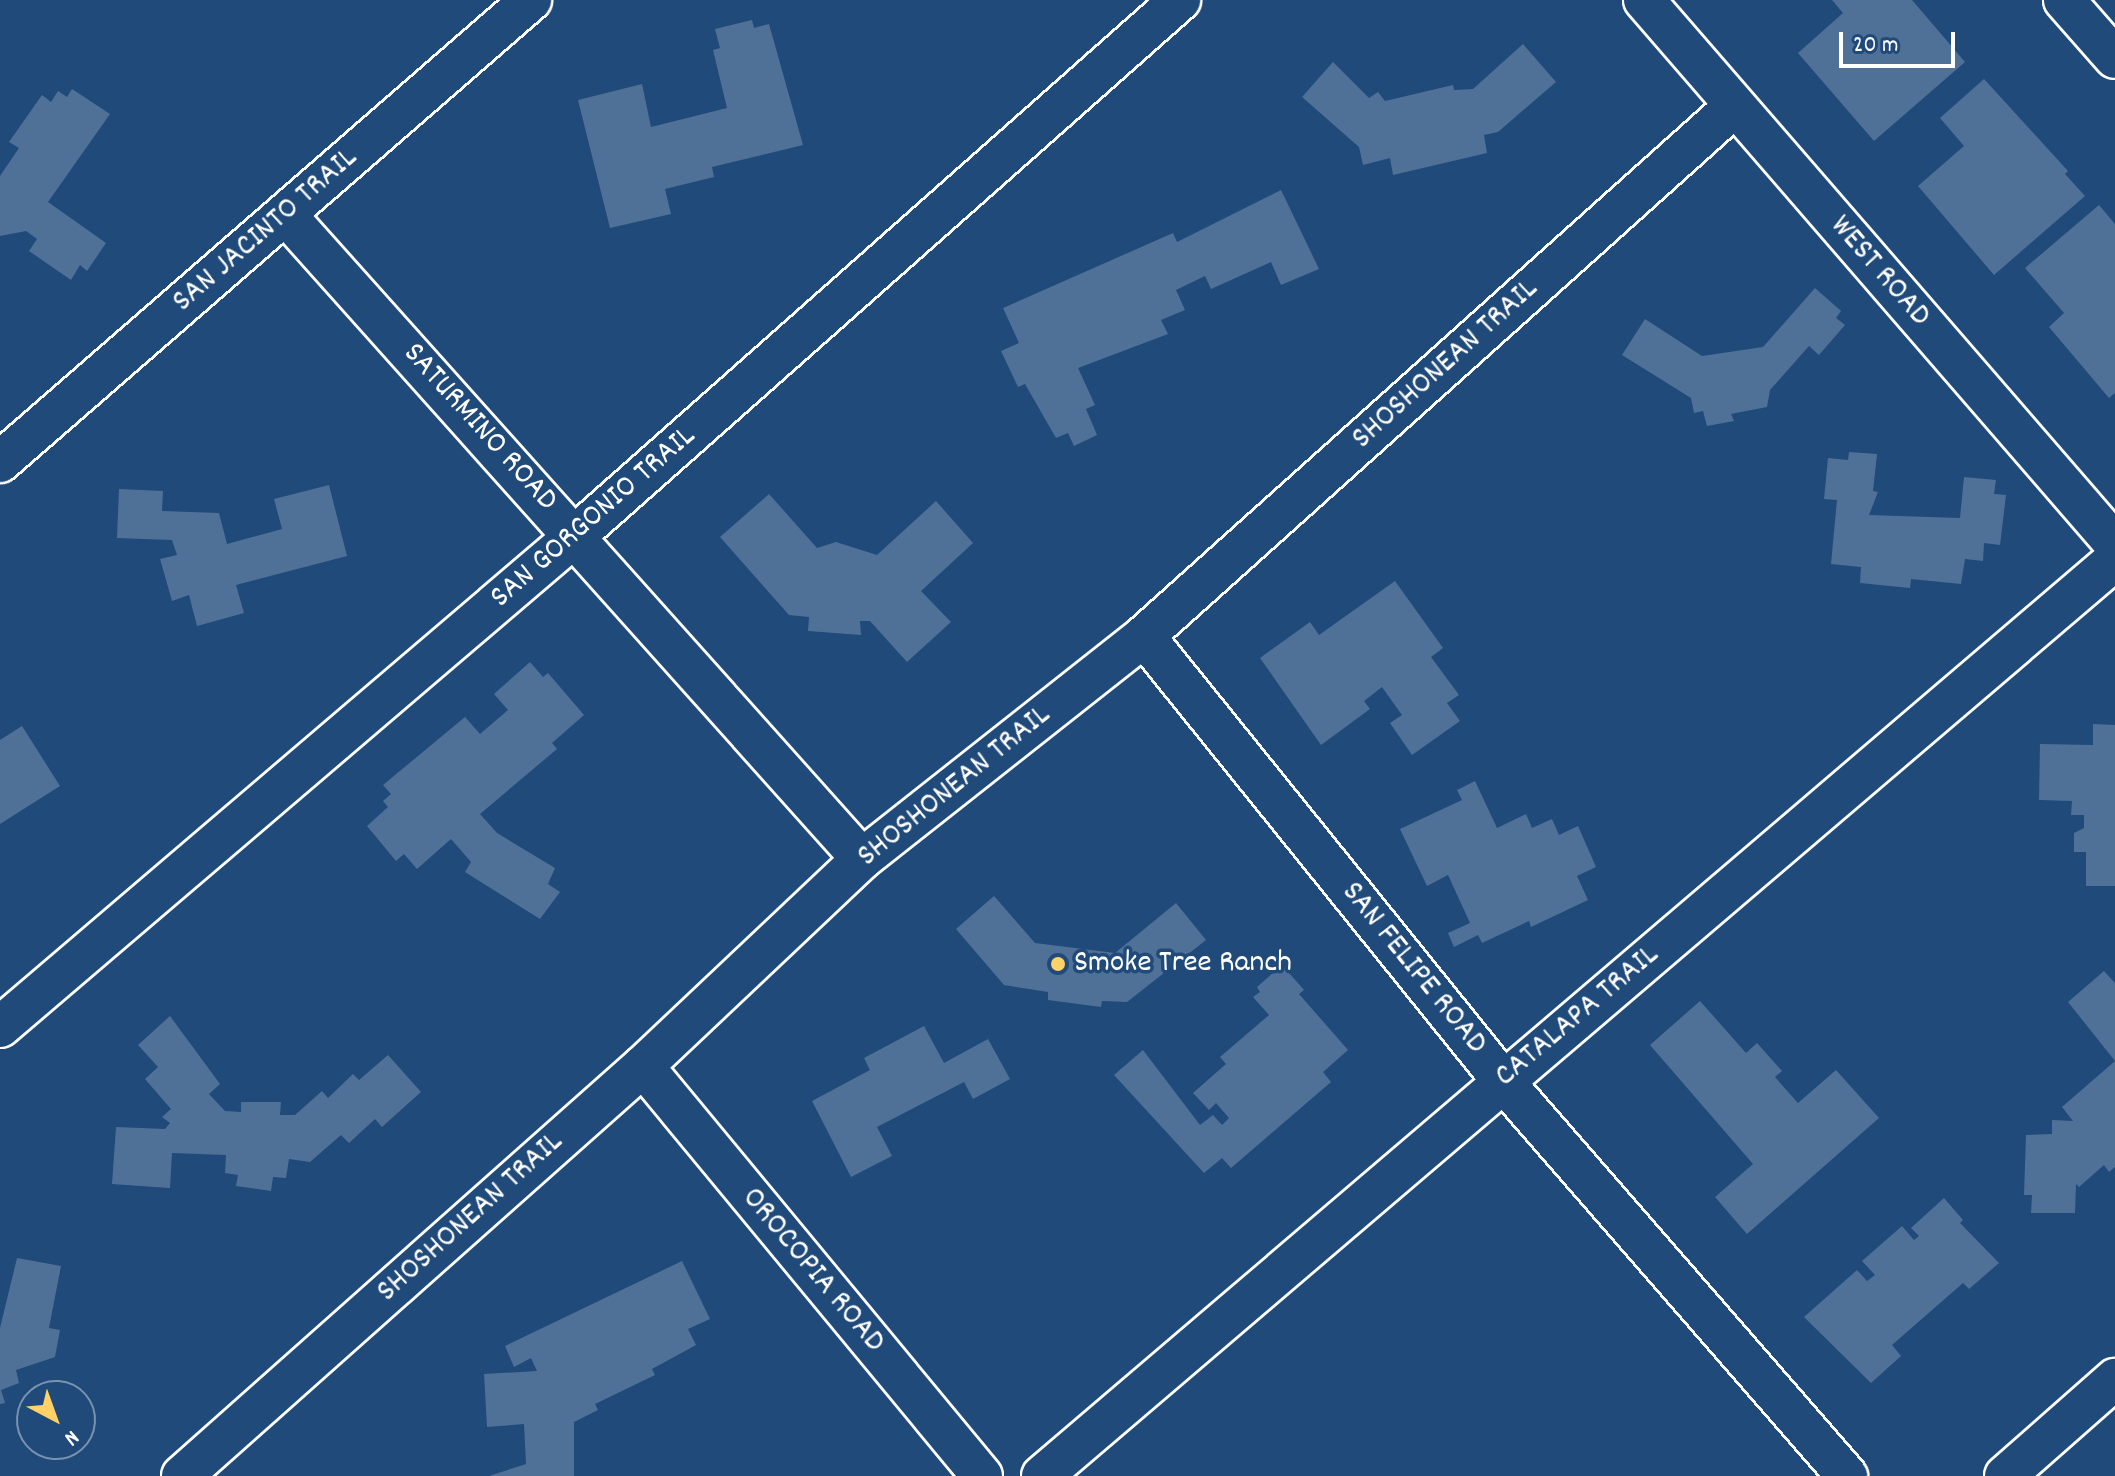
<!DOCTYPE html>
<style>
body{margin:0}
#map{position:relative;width:2115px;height:1476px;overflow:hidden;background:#1f4a7a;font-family:Dekko,sans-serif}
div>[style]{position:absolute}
.building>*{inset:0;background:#507197}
.roads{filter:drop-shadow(2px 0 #fff) drop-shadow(-2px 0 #fff) drop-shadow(0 2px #fff) drop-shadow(0 -2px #fff)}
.minor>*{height:40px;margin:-20px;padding:0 20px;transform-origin:20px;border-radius:20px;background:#1f4a7a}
.dots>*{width:22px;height:22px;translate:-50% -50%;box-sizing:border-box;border:4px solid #1f4a7a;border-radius:50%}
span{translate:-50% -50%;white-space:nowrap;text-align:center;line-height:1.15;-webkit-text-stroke:7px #1f4a7a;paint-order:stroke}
.street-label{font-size:32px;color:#fff}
.poi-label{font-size:32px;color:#fff}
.left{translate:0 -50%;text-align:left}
.north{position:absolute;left:16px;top:1380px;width:80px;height:80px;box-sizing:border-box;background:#1f4a7a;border:2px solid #7992af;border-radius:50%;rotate:139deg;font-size:22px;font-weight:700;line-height:32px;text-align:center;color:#fff}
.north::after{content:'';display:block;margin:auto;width:28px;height:36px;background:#ffd166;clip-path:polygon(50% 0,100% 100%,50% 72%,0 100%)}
.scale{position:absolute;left:1839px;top:32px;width:116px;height:36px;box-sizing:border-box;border:4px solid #fff;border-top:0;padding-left:10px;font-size:24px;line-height:28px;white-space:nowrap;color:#fff;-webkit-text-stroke:6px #1f4a7a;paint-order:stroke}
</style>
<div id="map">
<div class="building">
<div style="clip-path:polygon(1832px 0,1912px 0,1965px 62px,1874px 141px,1798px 53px,1843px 13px)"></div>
<div style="clip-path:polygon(752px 20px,754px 28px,769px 24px,803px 145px,712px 167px,714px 177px,665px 189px,671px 214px,610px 228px,578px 100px,642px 84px,651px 127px,727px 108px,713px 50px,720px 48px,715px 29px)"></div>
<div style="clip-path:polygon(1523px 44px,1556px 82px,1498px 132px,1484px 135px,1487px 153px,1393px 175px,1390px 158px,1363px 165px,1359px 147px,1302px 97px,1333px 62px,1369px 98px,1378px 92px,1385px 101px,1453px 85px,1454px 90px,1473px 89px)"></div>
<div style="clip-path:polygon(1984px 79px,2068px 171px,2065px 174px,2085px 196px,1994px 275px,1918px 186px,1964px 146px,1940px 118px)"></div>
<div style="clip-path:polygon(72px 89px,110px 114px,48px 202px,106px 243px,87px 271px,80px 265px,71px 280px,29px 251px,37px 239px,26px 231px,0 236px,0 176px,19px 148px,9px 142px,42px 95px,51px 102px,58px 91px,67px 97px)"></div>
<div style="clip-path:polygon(1281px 190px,1319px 269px,1281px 285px,1271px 262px,1211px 289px,1205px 276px,1176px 290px,1185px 310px,1161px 320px,1168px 334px,1078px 368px,1095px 405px,1086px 409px,1097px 435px,1074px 446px,1068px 433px,1056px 438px,1025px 384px,1018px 387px,1001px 351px,1019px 343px,1003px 308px,1173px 233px,1177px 242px)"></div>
<div style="clip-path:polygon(2099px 205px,2115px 224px,2115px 393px,2109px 398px,2049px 327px,2064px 313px,2025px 268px)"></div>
<div style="clip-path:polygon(1815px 288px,1841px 311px,1836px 318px,1845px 325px,1819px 355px,1809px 346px,1770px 390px,1767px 407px,1731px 414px,1734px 421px,1707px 426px,1703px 411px,1694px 413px,1691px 398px,1622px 355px,1645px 319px,1702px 356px,1763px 347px)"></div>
<div style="clip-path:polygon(1849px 452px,1877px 454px,1873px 491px,1878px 492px,1869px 515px,1960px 518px,1964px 477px,1996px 480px,1994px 494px,2006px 495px,2000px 545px,1984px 543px,1983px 561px,1965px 559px,1961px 584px,1911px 579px,1910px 588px,1860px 583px,1861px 567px,1831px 564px,1837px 500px,1824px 499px,1828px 458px,1848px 460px)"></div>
<div style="clip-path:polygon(329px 485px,347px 556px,236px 585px,244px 613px,197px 626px,189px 595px,172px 601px,160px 559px,177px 555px,172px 540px,117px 538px,119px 489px,163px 491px,162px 511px,219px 513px,227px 544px,282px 529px,274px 499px)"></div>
<div style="clip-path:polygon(769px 494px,817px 548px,836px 542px,877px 555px,936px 501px,973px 543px,921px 591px,951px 622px,907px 662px,870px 621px,860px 621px,861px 635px,808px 631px,809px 617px,789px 615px,720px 537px)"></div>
<div style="clip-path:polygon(1395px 581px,1443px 648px,1431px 657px,1459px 695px,1447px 703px,1460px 721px,1412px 755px,1390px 723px,1402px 715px,1382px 687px,1364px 701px,1370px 709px,1321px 745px,1260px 658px,1310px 622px,1319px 635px)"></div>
<div style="clip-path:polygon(530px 662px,543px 677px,548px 673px,584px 715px,552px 743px,557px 749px,480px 814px,497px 833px,555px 868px,548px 884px,560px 892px,540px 919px,465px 872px,471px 862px,451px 839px,417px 869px,404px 854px,396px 861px,367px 826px,388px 807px,383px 801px,391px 794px,383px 785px,465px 717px,480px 734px,508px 710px,494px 694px)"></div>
<div style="clip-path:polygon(2093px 724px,2115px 725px,2115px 886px,2086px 886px,2086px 852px,2074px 852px,2074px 833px,2084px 828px,2084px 815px,2071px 815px,2072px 801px,2039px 800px,2040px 744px,2093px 745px)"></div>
<div style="clip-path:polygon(22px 726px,60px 786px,0 824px,0 740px)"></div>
<div style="clip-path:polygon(1475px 781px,1497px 828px,1526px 814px,1532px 828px,1552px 819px,1559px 835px,1578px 826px,1596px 867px,1577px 876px,1588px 900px,1531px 927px,1529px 921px,1482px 943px,1478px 935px,1454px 947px,1448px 933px,1470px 923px,1448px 875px,1427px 886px,1400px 829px,1462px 800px,1457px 790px)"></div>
<div style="clip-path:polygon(994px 896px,1035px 943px,1115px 953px,1176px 903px,1206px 940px,1127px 1002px,1102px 1001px,1101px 1007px,1048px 1000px,1048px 992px,1004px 985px,956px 929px)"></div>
<div style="clip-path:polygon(1282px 965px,1304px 990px,1299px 994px,1348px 1050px,1323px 1072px,1331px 1082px,1231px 1168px,1222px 1158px,1204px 1173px,1114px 1075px,1143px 1050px,1200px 1125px,1213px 1115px,1222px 1125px,1229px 1118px,1216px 1103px,1209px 1110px,1193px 1093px,1226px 1064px,1220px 1057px,1269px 1015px,1253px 997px,1260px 992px,1257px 987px)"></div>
<div style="clip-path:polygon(2104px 971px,2115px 983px,2115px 1061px,2068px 1002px)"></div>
<div style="clip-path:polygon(1700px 1001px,1746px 1053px,1757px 1043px,1782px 1071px,1775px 1077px,1798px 1103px,1836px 1070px,1879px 1118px,1747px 1234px,1715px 1197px,1753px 1164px,1650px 1045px)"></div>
<div style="clip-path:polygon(170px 1016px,220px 1084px,209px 1094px,225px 1111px,241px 1112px,241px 1102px,281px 1102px,280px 1115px,295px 1115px,322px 1091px,328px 1098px,353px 1074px,359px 1080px,388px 1055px,421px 1092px,382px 1127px,375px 1119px,349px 1143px,341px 1135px,310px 1162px,289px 1159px,286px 1178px,273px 1177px,271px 1191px,236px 1186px,238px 1175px,225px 1173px,226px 1155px,172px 1153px,170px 1188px,112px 1184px,116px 1127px,165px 1129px,170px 1123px,162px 1117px,171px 1109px,145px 1079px,158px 1067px,138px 1045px)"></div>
<div style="clip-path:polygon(924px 1026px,944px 1063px,988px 1039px,1010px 1079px,973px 1099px,964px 1082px,877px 1127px,892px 1156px,851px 1177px,812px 1101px,870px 1070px,864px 1058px)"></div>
<div style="clip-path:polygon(2115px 1061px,2115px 1167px,2109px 1172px,2104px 1165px,2079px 1187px,2076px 1184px,2075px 1213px,2031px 1213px,2032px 1195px,2024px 1195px,2026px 1135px,2052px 1134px,2052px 1120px,2073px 1121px,2062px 1107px)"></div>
<div style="clip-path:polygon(1944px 1198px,1963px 1220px,1960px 1223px,1999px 1263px,1969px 1289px,1963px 1283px,1892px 1345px,1901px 1356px,1871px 1383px,1804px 1317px,1857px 1270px,1867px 1281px,1875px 1275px,1862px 1261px,1902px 1226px,1914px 1240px,1919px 1236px,1911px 1228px)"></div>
<div style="clip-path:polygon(17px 1258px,61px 1266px,49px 1328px,60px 1330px,55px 1357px,16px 1370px,19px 1383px,1px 1390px,5px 1403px,0 1404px,0 1328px)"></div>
<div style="clip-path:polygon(682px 1261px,710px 1319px,688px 1329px,696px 1345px,652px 1369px,655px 1375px,595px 1404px,598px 1410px,574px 1422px,574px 1476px,489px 1476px,526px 1464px,524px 1424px,487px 1427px,484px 1374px,537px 1371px,531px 1358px,514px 1367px,505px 1346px)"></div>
</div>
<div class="roads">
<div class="minor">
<div style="left:1644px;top:0;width:720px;rotate:49.11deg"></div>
<div style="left:2064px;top:0;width:77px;rotate:48.7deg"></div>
<div style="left:285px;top:214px;width:865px;rotate:48.19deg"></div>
<div style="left:0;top:462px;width:704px;rotate:-41.03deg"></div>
<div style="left:1144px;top:636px;width:572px;rotate:51.11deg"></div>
<div style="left:1503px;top:1081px;width:524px;rotate:48.95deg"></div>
<div style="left:0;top:1027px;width:758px;rotate:-40.5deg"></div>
<div style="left:576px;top:535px;width:807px;rotate:-41.53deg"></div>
<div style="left:643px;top:1066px;width:532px;rotate:50.42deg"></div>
<div style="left:182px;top:1476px;width:617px;rotate:-41.65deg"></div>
<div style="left:643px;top:1066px;width:301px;rotate:-43.4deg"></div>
<div style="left:862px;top:859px;width:360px;rotate:-38.3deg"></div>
<div style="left:1144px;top:636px;width:794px;rotate:-41.89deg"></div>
<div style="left:1042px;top:1476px;width:1411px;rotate:-40.49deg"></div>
<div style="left:2005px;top:1476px;width:147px;rotate:-41.4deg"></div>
</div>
</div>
<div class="dots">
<div style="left:1058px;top:964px;background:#ffd166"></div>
</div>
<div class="street-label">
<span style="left:266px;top:231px;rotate:-41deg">SAN JACINTO TRAIL</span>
<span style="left:1879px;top:272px;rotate:49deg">WEST ROAD</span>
<span style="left:1446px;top:365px;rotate:-42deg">SHOSHONEAN TRAIL</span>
<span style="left:479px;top:428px;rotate:48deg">SATURMINO ROAD</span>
<span style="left:594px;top:518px;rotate:-41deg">SAN GORGONIO TRAIL</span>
<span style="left:955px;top:787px;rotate:-39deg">SHOSHONEAN TRAIL</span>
<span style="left:1413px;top:969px;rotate:51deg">SAN FELIPE ROAD</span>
<span style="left:1578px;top:1017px;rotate:-40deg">CATALAPA TRAIL</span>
<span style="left:471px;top:1218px;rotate:-42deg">SHOSHONEAN TRAIL</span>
<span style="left:812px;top:1271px;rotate:50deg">OROCOPIA ROAD</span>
</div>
<div class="poi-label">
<span class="left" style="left:1074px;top:964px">Smoke Tree Ranch</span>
</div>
<div class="north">N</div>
<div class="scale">20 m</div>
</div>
